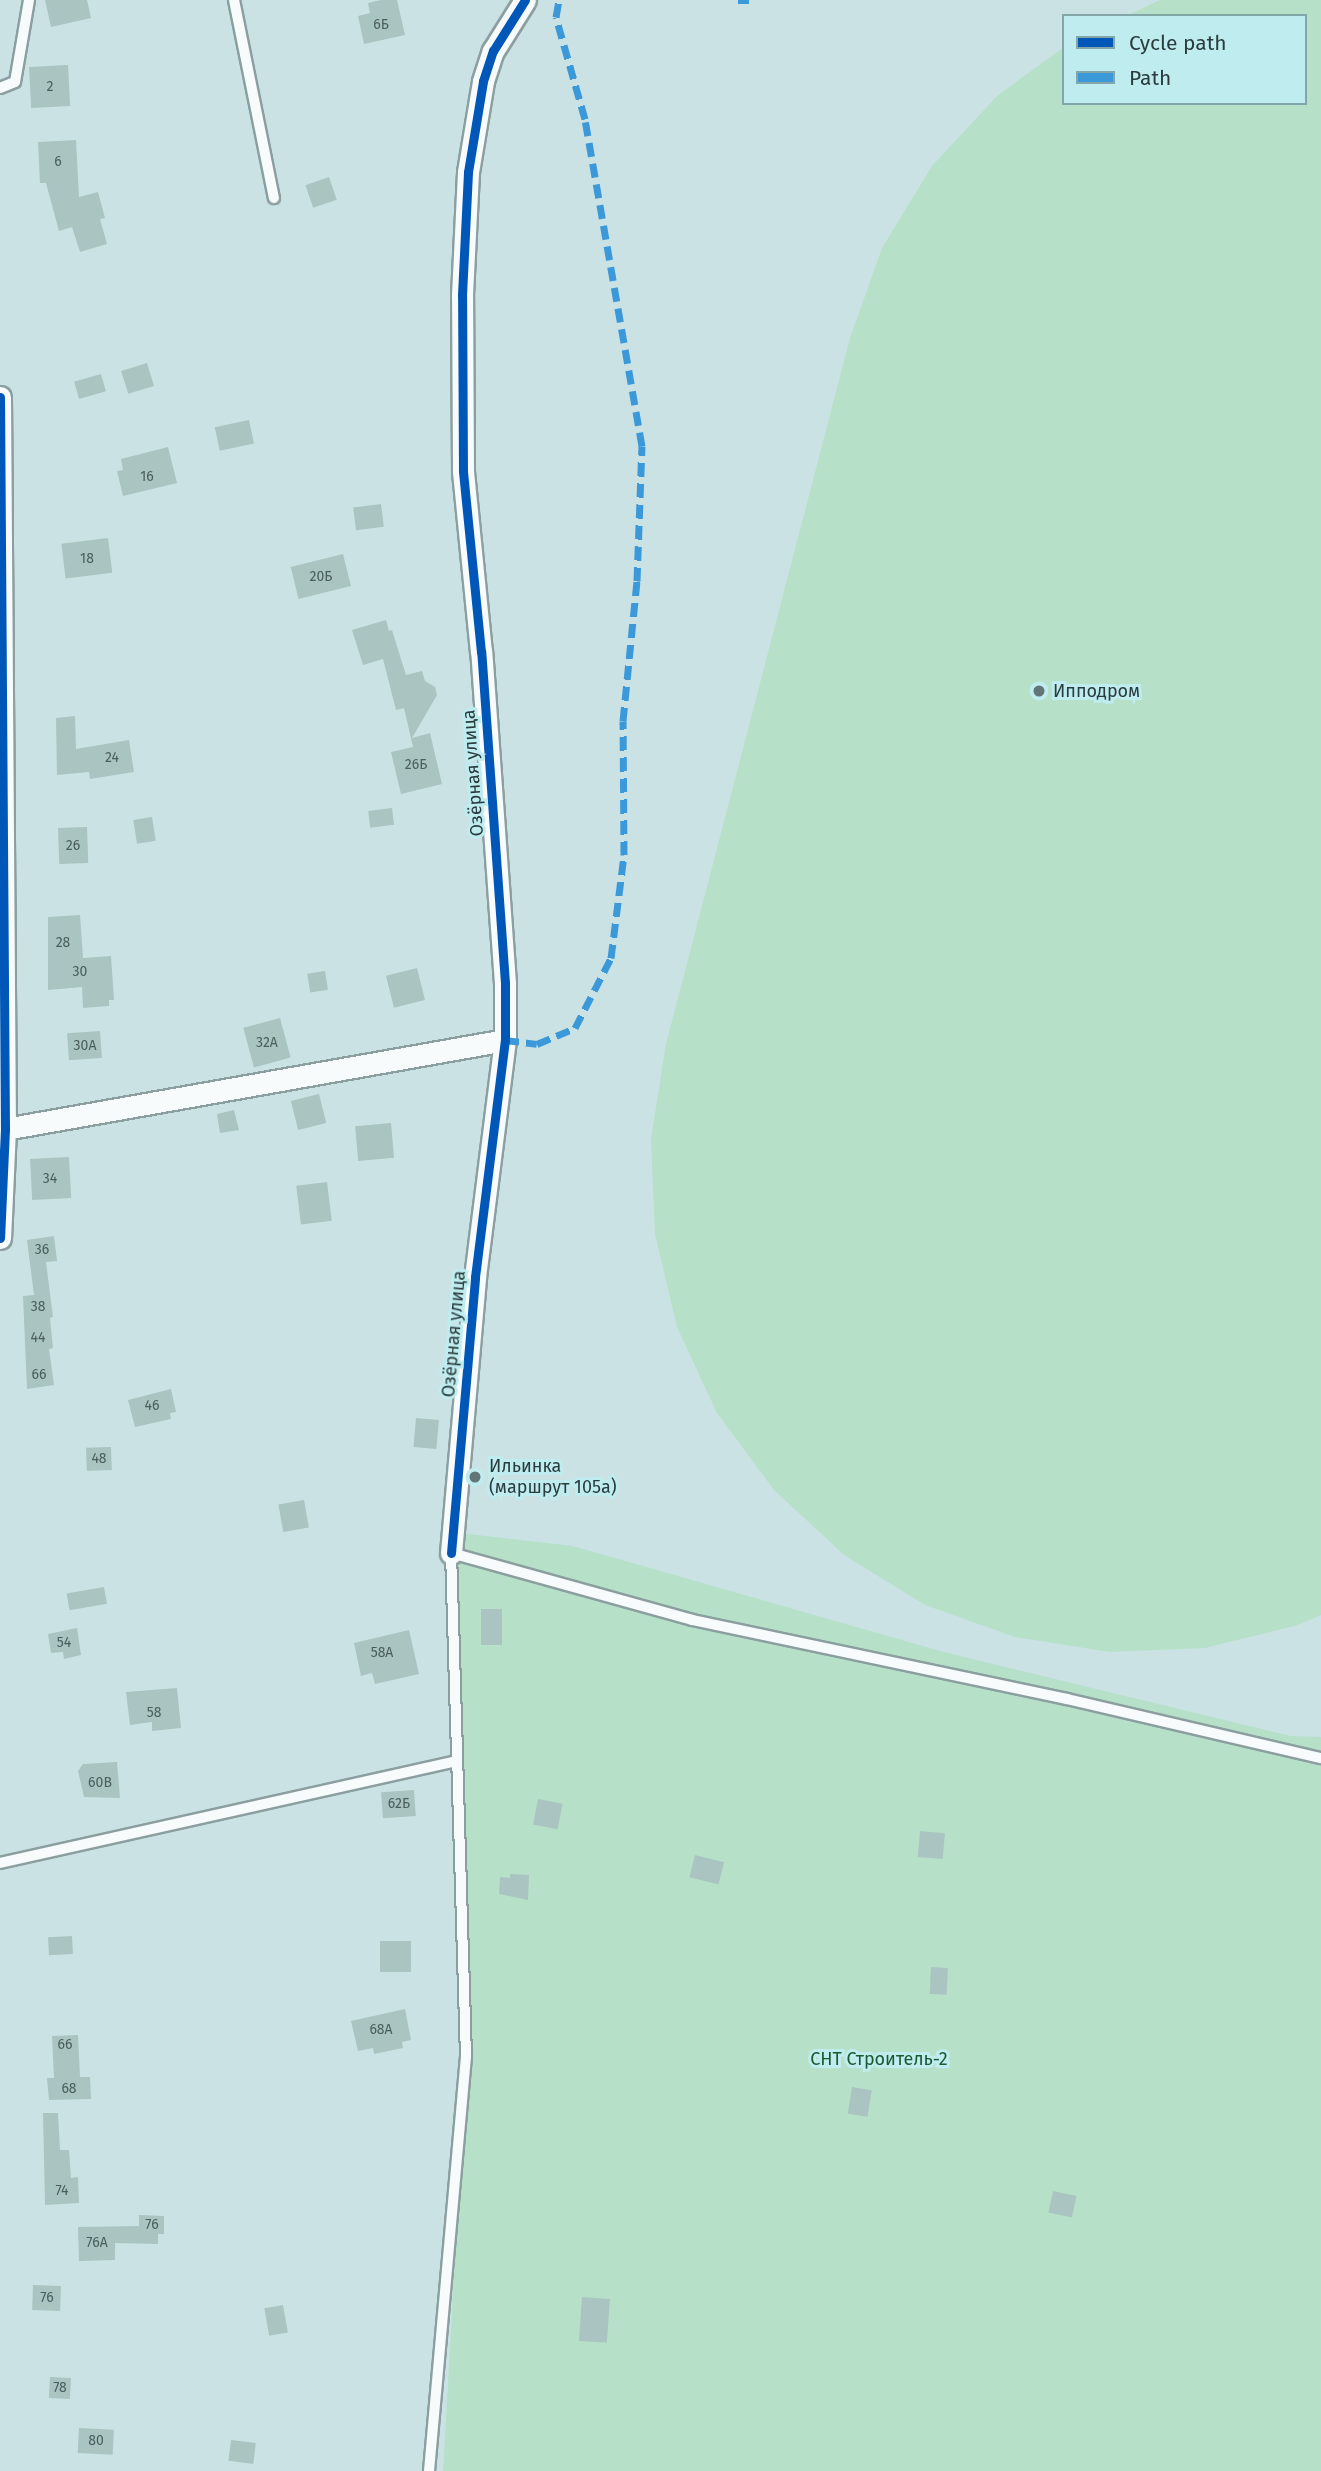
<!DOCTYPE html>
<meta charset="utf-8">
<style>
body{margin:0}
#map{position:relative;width:1321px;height:2471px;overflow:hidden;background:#cae2e4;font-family:"Fira Sans",sans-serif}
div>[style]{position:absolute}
.green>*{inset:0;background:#b6e1c8}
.building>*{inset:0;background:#aac4c1;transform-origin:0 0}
.roads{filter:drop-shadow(2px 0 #8b9ea0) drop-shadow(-2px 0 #8b9ea0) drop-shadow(0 2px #8b9ea0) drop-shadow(0 -2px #8b9ea0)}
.service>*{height:10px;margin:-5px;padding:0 5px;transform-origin:5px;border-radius:5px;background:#f7fbfb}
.minor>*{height:21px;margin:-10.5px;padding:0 10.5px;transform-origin:10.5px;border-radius:10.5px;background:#f7fbfb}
.quiet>*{height:7px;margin-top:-3.5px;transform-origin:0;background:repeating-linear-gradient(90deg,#3c99d9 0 14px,transparent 0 21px)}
.cycleway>*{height:9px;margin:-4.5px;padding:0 4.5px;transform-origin:4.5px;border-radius:4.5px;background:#0057b8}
.dots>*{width:19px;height:19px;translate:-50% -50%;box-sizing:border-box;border:4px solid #bfecef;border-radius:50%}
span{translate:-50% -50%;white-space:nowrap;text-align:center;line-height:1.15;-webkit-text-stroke:6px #bfecef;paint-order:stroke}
.number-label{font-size:14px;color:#4a5e5e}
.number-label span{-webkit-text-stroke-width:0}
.poi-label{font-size:18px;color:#2a3c3d}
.left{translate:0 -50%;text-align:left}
.street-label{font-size:18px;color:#2a3c3d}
.park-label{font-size:18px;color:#1a5a2f}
.legend{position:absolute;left:1062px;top:14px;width:245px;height:91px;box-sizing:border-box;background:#bfecef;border:2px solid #83a6a8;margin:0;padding:9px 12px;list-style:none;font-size:21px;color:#2a3c3d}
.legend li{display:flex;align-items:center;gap:14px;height:35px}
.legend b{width:35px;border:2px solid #83a6a8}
</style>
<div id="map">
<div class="green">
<div style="clip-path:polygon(1160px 0,1321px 0,1321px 1615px,1298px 1625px,1205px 1648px,1110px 1652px,1015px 1637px,925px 1605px,844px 1555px,774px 1490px,717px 1413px,677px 1327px,655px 1234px,651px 1139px,666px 1044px,850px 338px,882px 248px,932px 166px,997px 96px,1064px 47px,1064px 103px,1305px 103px,1305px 16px,1126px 16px)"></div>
<div style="clip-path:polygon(451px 1532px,573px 1546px,944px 1652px,1291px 1736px,1321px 1737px,1321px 2471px,443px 2471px,467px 2047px,467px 1903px,458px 1762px)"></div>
</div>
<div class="building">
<div style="clip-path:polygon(45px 0,87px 0,91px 18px,51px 27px)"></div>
<div style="clip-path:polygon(381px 0,397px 0,405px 35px,364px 44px,358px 16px,370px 13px,368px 3px)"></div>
<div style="left:68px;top:65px;width:41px;height:39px;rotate:87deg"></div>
<div style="clip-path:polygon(76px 140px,79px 197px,98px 192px,105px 218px,100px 219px,107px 244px,80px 252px,72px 227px,59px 231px,46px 183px,40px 183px,38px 142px)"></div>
<div style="left:329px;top:177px;width:24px;height:25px;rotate:71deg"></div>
<div style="left:147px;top:363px;width:24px;height:27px;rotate:73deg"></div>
<div style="left:101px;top:374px;width:18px;height:28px;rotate:74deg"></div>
<div style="left:249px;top:420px;width:24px;height:35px;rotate:78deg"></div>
<div style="clip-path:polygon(168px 447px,177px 483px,123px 496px,117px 471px,123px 470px,121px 459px)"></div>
<div style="left:381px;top:504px;width:23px;height:28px;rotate:83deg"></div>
<div style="left:108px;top:538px;width:35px;height:47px;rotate:83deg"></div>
<div style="left:343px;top:554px;width:33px;height:54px;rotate:76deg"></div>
<div style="clip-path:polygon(386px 620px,389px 631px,392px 630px,406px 675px,422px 671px,425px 681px,435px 687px,437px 695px,412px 738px,430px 733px,442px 784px,401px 794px,391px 752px,413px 747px,404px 708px,396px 710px,383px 659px,363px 665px,352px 630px)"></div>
<div style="clip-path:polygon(75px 716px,76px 749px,129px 740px,134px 772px,90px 779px,89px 772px,57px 775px,56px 718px)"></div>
<div style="left:392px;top:808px;width:17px;height:24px;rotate:83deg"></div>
<div style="left:152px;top:817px;width:24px;height:19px;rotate:81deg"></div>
<div style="left:87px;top:827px;width:36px;height:29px;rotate:88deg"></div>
<div style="clip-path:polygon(80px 915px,83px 958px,111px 956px,114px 1000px,109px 1000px,109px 1006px,83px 1008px,82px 987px,48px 990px,48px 917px)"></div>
<div style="left:417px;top:968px;width:33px;height:32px;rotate:76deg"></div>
<div style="left:325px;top:971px;width:19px;height:18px;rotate:81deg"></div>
<div style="left:280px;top:1018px;width:41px;height:38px;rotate:75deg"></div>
<div style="left:100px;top:1031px;width:27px;height:33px;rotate:86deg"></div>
<div style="left:319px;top:1094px;width:30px;height:29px;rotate:76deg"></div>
<div style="clip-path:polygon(234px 1110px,239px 1130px,220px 1133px,217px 1114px)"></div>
<div style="left:391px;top:1123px;width:35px;height:36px;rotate:85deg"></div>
<div style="left:69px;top:1157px;width:41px;height:39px;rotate:87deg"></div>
<div style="left:327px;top:1182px;width:39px;height:31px;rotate:83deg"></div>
<div style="clip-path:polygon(54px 1236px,57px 1261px,46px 1262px,53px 1317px,50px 1318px,53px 1348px,49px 1349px,54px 1385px,27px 1389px,23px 1296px,34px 1295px,27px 1240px)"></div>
<div style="clip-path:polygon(171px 1389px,176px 1412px,170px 1413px,171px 1419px,135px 1427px,128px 1400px)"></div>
<div style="left:416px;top:1418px;width:23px;height:29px;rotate:5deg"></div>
<div style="left:111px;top:1447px;width:23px;height:25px;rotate:88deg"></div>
<div style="left:304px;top:1500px;width:28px;height:26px;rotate:80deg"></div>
<div style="left:104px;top:1587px;width:17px;height:38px;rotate:80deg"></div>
<div style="left:481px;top:1609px;width:21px;height:36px"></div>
<div style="clip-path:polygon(77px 1628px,81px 1655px,64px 1659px,63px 1652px,51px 1653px,48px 1634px)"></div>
<div style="clip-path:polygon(409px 1630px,419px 1674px,375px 1684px,372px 1673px,361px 1676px,354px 1643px)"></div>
<div style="clip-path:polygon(177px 1688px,181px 1728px,152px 1731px,152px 1722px,130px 1725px,126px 1692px)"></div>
<div style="clip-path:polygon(117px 1762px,120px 1798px,84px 1797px,78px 1771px,83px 1764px)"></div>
<div style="left:414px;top:1790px;width:26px;height:33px;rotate:86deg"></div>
<div style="left:538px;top:1799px;width:25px;height:26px;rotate:11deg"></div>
<div style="left:920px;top:1831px;width:25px;height:26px;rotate:5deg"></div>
<div style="left:695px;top:1855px;width:30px;height:23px;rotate:14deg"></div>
<div style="clip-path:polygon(510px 1874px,529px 1875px,528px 1900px,499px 1894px,500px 1877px,510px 1878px)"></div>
<div style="left:72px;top:1936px;width:18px;height:24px;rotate:87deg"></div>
<div style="left:380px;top:1941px;width:31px;height:31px"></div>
<div style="left:931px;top:1967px;width:17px;height:27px;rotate:3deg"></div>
<div style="clip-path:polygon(405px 2009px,411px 2040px,402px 2042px,403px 2048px,374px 2054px,373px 2048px,358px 2051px,351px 2021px)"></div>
<div style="clip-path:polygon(78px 2035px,80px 2077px,90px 2077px,91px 2099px,49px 2100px,47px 2078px,54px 2078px,52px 2036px)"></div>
<div style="left:852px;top:2087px;width:20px;height:27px;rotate:9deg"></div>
<div style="clip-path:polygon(43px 2113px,58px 2113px,60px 2150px,69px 2150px,71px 2178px,78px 2177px,79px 2203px,45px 2205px)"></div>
<div style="left:1053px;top:2191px;width:24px;height:22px;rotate:12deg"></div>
<div style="clip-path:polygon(139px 2215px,164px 2216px,164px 2234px,158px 2234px,158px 2244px,115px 2243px,115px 2260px,79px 2261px,78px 2227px,139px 2226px)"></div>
<div style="left:33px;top:2285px;width:28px;height:25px;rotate:2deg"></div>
<div style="left:582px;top:2297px;width:28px;height:44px;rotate:4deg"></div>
<div style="left:283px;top:2305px;width:28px;height:19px;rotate:80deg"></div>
<div style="left:50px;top:2377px;width:21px;height:21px;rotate:3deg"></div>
<div style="left:79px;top:2428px;width:35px;height:25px;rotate:3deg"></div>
<div style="left:231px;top:2440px;width:25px;height:21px;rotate:7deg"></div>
</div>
<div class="roads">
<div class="service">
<div style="left:234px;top:0;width:202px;rotate:78.6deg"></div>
<div style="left:0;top:88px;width:16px;rotate:-22deg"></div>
<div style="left:15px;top:82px;width:83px;rotate:-80.3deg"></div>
<div style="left:0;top:1863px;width:466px;rotate:-12.6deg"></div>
<div style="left:429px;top:2471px;width:416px;rotate:-84.9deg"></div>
<div style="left:466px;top:2057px;width:504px;rotate:-91.7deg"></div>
<div style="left:451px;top:1553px;width:250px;rotate:15.5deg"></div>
<div style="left:692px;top:1620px;width:383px;rotate:11.9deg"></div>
<div style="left:1067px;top:1699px;width:261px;rotate:13.1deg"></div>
</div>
<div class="minor">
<div style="left:0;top:397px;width:732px;rotate:89.61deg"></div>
<div style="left:5px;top:1129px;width:109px;rotate:92.6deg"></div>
<div style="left:5px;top:1129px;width:508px;rotate:-10.09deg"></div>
<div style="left:451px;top:1553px;width:277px;rotate:-85deg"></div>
<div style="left:475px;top:1277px;width:239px;rotate:-82.8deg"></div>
<div style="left:505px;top:1040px;width:57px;rotate:-90deg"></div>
<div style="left:505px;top:983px;width:332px;rotate:-94.1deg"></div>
<div style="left:481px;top:652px;width:182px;rotate:-95.7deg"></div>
<div style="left:463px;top:471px;width:176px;rotate:-90.3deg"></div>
<div style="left:462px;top:295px;width:123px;rotate:-87.2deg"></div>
<div style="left:468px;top:172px;width:92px;rotate:-80.6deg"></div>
<div style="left:483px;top:81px;width:32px;rotate:-72deg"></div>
<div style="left:493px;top:51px;width:60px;rotate:-57.9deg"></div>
</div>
</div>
<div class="quiet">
<div style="left:738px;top:0;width:11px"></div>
<div style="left:505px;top:1040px;width:32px;rotate:7deg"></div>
<div style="left:537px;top:1044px;width:41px;rotate:-22.8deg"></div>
<div style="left:575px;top:1028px;width:79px;rotate:-62.8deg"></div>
<div style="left:611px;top:958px;width:104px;rotate:-82.8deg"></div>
<div style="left:624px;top:855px;width:134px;rotate:-90.4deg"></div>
<div style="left:623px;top:721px;width:141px;rotate:-84.3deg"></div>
<div style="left:637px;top:581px;width:135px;rotate:-87.9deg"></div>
<div style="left:642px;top:446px;width:332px;rotate:-99.9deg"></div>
<div style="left:585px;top:119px;width:106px;rotate:-105.9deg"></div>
<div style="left:556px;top:17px;width:17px;rotate:-80deg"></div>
</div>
<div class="cycleway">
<div style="left:0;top:397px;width:732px;rotate:89.61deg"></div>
<div style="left:5px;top:1129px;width:109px;rotate:92.6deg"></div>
<div style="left:451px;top:1553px;width:277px;rotate:-85deg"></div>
<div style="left:475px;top:1277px;width:239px;rotate:-82.8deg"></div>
<div style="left:505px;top:1040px;width:57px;rotate:-90deg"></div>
<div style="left:505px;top:983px;width:332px;rotate:-94.1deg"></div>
<div style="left:481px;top:652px;width:182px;rotate:-95.7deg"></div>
<div style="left:463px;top:471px;width:176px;rotate:-90.3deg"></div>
<div style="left:462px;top:295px;width:123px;rotate:-87.2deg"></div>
<div style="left:468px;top:172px;width:92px;rotate:-80.6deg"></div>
<div style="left:483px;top:81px;width:32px;rotate:-72deg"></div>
<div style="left:493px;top:51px;width:60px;rotate:-57.9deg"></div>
</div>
<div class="dots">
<div style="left:1039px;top:691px;background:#627677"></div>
<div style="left:475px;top:1477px;background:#627677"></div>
</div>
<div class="number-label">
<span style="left:381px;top:25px">6Б</span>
<span style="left:50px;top:87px">2</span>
<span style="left:58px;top:162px">6</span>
<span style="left:147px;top:477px">16</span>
<span style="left:87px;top:559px">18</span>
<span style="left:321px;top:577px">20Б</span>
<span style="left:112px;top:758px">24</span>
<span style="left:416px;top:765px">26Б</span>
<span style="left:73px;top:846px">26</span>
<span style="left:63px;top:943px">28</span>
<span style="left:80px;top:972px">30</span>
<span style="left:267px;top:1043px">32А</span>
<span style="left:85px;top:1046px">30А</span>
<span style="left:50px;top:1179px">34</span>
<span style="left:42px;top:1250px">36</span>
<span style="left:38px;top:1307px">38</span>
<span style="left:38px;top:1338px">44</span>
<span style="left:39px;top:1375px">66</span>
<span style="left:152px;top:1406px">46</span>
<span style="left:99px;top:1459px">48</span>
<span style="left:64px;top:1643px">54</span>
<span style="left:382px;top:1653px">58А</span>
<span style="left:154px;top:1713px">58</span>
<span style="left:100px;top:1783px">60В</span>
<span style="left:399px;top:1804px">62Б</span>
<span style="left:381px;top:2030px">68А</span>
<span style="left:65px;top:2045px">66</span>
<span style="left:69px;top:2089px">68</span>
<span style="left:62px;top:2191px">74</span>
<span style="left:152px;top:2225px">76</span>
<span style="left:97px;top:2243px">76А</span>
<span style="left:47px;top:2298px">76</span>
<span style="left:60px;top:2388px">78</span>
<span style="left:96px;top:2441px">80</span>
</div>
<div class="poi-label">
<span class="left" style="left:1053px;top:691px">Ипподром</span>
<span class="left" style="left:489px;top:1477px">Ильинка<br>(маршрут 105а)</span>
</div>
<div class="street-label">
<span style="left:473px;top:773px;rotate:-94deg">Озёрная улица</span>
<span style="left:454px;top:1334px;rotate:-85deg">Озёрная улица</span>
</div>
<div class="park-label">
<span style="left:879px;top:2059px">СНТ Строитель-2</span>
</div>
<ul class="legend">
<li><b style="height:9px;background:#0057b8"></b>Cycle path</li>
<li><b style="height:9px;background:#3c99d9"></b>Path</li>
</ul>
</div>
